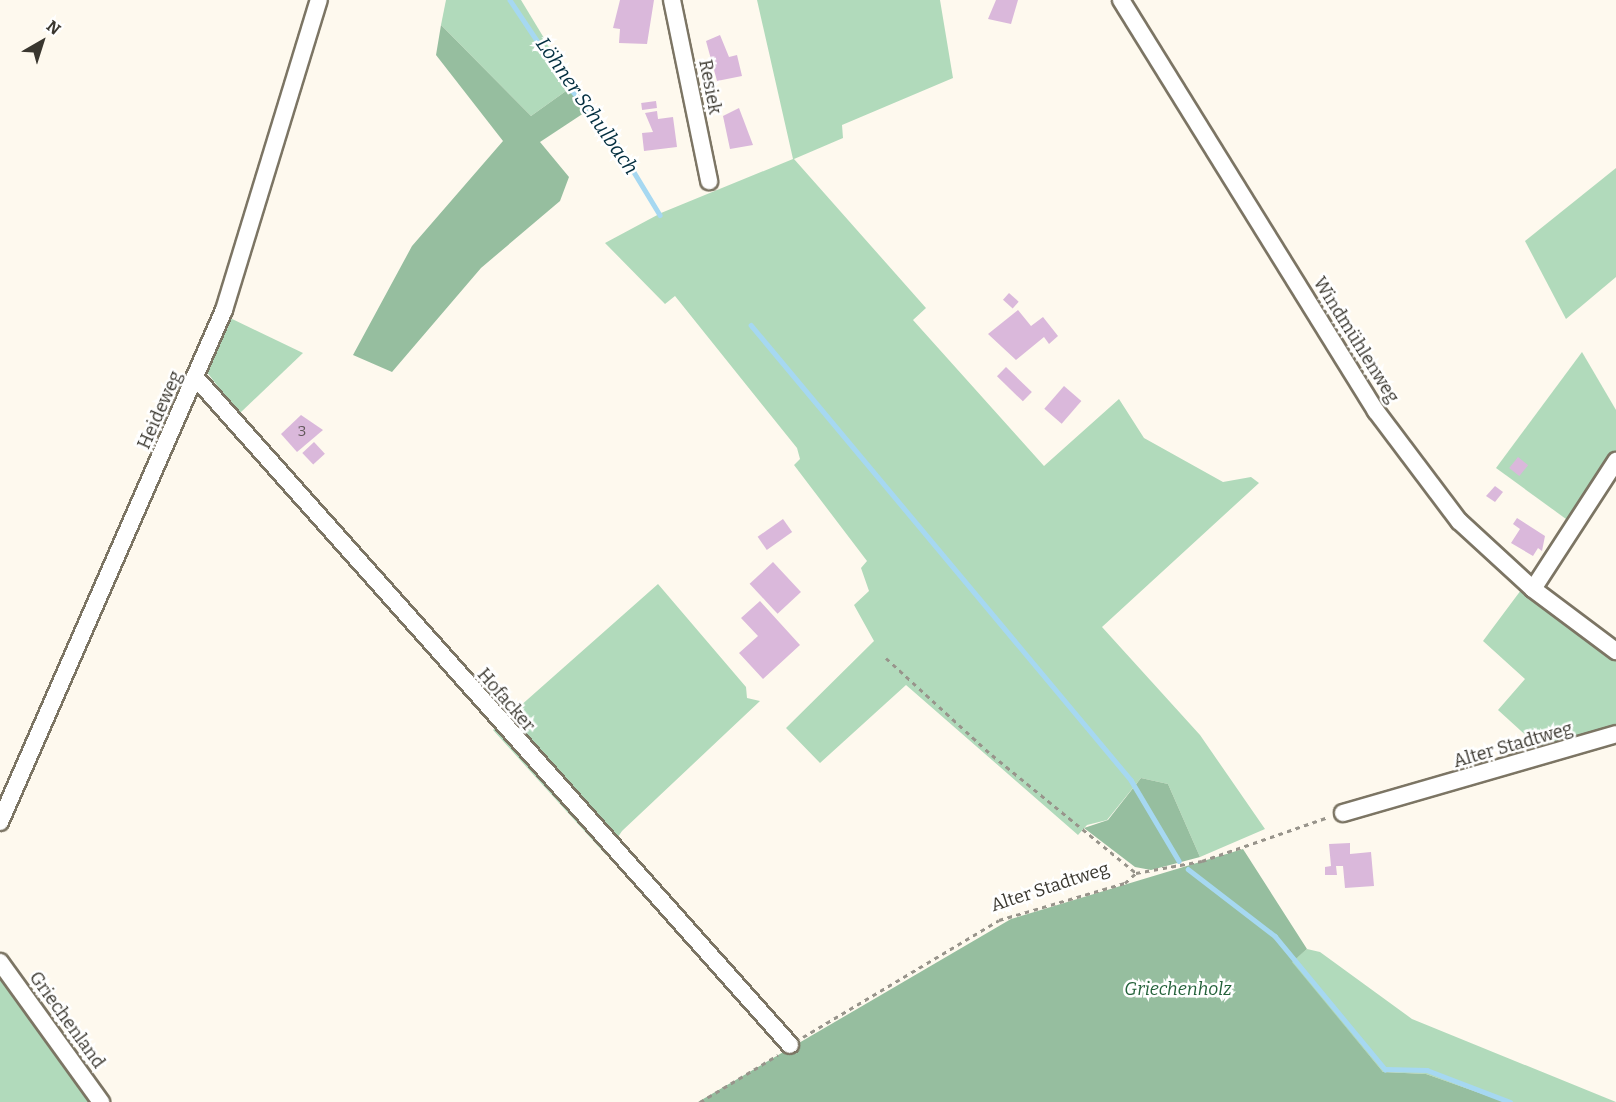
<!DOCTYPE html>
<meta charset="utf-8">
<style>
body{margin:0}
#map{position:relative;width:1616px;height:1102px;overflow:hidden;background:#fef9ee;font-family:Bitter,serif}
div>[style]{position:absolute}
.green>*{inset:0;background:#b1dabb}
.forest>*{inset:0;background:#96be9f}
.stream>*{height:4.5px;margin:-2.25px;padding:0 2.25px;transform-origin:2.25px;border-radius:2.25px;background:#a6d8f1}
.building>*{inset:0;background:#dab8db;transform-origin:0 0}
.path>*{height:3px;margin-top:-1.5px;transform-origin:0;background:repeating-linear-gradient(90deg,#98948b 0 4.5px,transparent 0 9px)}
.roads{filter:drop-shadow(2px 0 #7c7564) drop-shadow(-2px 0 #7c7564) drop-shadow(0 2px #7c7564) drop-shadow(0 -2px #7c7564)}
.street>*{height:16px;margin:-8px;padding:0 8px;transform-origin:8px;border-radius:8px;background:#fff}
span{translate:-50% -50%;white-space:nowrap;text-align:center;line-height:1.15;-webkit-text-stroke:5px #fff;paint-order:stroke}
.number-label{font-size:15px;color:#62575a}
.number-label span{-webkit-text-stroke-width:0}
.street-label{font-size:18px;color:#3a372f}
.park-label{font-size:18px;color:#24623a;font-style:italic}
.water-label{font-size:20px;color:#022e3f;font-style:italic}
.north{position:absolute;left:12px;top:12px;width:60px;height:60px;-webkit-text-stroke:4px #fff;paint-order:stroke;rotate:39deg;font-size:16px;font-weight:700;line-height:24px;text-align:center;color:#3a372f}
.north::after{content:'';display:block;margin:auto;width:21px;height:27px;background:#3a372f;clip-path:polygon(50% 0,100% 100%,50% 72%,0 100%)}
</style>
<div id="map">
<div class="green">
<div style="clip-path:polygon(446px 0,521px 0,573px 86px,531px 116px,441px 25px)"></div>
<div style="clip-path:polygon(757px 0,940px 0,953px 78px,842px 125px,843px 138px,794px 159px,926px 308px,913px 320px,1044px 466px,1119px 399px,1144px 438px,1223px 482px,1251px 477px,1259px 483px,1102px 627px,1200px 735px,1265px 829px,1200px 857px,1168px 784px,1141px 778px,1107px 820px,1087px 825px,1078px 835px,906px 685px,820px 763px,786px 728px,874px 641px,854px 605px,869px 591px,861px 568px,867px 561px,794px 465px,800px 459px,797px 448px,675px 296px,665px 304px,605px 243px,661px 213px,793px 159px)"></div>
<div style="clip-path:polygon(1616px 168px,1616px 277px,1566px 319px,1525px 241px)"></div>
<div style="clip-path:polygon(228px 317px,303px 353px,239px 414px,206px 371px)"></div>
<div style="clip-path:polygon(1582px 352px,1616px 410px,1616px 468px,1577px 527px,1496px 468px)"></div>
<div style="clip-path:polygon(658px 584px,746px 687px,747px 698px,760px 701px,622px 831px,606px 855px,493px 730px)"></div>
<div style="clip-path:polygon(1524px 586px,1616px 657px,1616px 730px,1543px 751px,1498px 710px,1525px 679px,1483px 641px)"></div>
<div style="clip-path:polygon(1307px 949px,1320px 952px,1412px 1019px,1616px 1102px,1505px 1102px,1426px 1074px,1383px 1072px,1291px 962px)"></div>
<div style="clip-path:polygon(0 956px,105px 1102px,0 1102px)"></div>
</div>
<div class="forest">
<div style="clip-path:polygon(441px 25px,531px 116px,573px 86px,590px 109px,540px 142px,569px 177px,560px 201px,481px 268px,392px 372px,353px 355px,412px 246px,503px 141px,436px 55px)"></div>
<div style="clip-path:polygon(1141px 778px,1168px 784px,1200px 857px,1151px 870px,1135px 867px,1084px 828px,1108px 820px)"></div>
<div style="clip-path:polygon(1243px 849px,1307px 949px,1292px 962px,1383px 1072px,1426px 1074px,1505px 1102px,698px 1102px,1011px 919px)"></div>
</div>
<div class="stream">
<div style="left:510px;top:0;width:97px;rotate:56.3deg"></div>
<div style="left:564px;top:81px;width:82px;rotate:49.9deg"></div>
<div style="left:617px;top:144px;width:83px;rotate:58.8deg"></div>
<div style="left:751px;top:325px;width:593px;rotate:50.13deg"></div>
<div style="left:1131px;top:780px;width:94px;rotate:59.3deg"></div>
<div style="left:1188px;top:869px;width:110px;rotate:37.6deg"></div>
<div style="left:1275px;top:936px;width:173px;rotate:50.4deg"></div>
<div style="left:1385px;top:1069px;width:42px;rotate:1.4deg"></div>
<div style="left:1427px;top:1070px;width:89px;rotate:21.1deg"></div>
</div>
<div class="building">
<div style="clip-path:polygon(620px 0,654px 0,647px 44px,619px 43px,620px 29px,613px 28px)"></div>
<div style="clip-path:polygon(996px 0,1018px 0,1011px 24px,988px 19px)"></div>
<div style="clip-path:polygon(720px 35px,729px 57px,737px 55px,742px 76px,717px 81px,706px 41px)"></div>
<div style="left:656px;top:101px;width:7px;height:15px;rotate:82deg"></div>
<div style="clip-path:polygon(739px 108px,753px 145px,730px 149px,723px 116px)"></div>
<div style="clip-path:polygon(657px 111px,658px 119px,673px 117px,677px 147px,644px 151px,642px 133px,653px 132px,645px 113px)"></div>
<div style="left:1009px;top:293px;width:13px;height:9px;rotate:42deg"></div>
<div style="clip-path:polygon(1018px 310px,1031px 326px,1043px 317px,1058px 336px,1049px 344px,1044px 337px,1016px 360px,988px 334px)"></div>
<div style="left:1006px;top:367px;width:36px;height:13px;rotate:44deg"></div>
<div style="left:1064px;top:386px;width:23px;height:30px;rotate:41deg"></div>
<div style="clip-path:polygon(301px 415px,323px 430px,297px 452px,281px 434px)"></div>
<div style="left:314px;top:442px;width:16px;height:16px;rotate:47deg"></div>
<div style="left:1518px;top:457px;width:13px;height:14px;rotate:39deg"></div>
<div style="clip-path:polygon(1495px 486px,1503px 492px,1495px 502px,1486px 496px)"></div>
<div style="clip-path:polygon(1517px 518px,1545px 536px,1542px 551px,1538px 548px,1533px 556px,1511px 543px,1520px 529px,1513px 524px)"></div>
<div style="left:783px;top:519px;width:16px;height:31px;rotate:55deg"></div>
<div style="left:773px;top:562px;width:41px;height:32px;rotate:47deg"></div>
<div style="clip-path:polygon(760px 601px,800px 645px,763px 679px,739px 653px,758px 636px,741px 618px)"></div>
<div style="clip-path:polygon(1350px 843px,1350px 854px,1371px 852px,1374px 886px,1345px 888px,1343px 866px,1336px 866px,1337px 875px,1325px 875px,1325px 867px,1331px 866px,1329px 844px)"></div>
</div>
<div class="path">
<div style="left:886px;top:658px;width:144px;rotate:42.5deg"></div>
<div style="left:992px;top:755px;width:186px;rotate:39.3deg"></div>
<div style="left:803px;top:1037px;width:228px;rotate:-30.8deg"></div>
<div style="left:999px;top:920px;width:131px;rotate:-16.4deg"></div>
<div style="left:1125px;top:883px;width:15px;rotate:-42deg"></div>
<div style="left:1136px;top:873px;width:67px;rotate:-10.3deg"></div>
<div style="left:1202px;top:861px;width:133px;rotate:-19.2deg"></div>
<div style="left:700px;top:1102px;width:91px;rotate:-31.1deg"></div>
</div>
<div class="roads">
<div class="street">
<div style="left:672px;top:0;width:185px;rotate:78.4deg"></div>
<div style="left:1121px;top:0;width:484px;rotate:58.2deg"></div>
<div style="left:1376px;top:411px;width:138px;rotate:53deg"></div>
<div style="left:1459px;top:521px;width:100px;rotate:42.6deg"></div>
<div style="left:1533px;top:589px;width:104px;rotate:36.8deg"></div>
<div style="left:196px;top:378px;width:893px;rotate:48.31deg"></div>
<div style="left:1533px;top:589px;width:153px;rotate:-57deg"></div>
<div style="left:1343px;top:813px;width:284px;rotate:-16.1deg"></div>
<div style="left:0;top:822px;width:559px;rotate:-66.37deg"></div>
<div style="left:224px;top:310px;width:324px;rotate:-73deg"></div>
<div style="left:0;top:962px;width:173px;rotate:54.2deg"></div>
</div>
</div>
<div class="number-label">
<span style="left:302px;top:432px">3</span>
</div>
<div class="street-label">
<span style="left:710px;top:87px;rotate:79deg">Resiek</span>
<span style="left:1356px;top:340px;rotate:58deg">Windmühlenweg</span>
<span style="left:160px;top:410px;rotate:-66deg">Heideweg</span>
<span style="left:506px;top:700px;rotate:49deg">Hofacker</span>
<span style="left:1513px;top:745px;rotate:-16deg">Alter Stadtweg</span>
<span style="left:1050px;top:887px;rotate:-18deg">Alter Stadtweg</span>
<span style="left:67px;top:1020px;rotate:54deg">Griechenland</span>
</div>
<div class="park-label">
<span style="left:1178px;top:989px">Griechenholz</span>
</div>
<div class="water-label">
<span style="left:587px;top:106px;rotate:55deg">Löhner Schulbach</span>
</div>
<div class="north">N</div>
</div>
